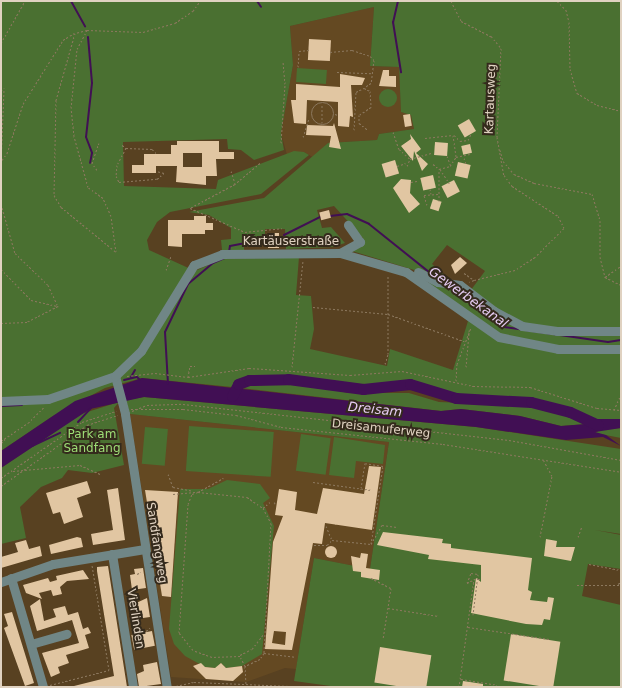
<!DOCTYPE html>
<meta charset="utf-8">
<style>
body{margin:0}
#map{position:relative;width:622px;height:688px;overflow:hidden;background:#584121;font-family:"DejaVu Sans",sans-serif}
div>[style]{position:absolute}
.built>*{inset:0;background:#644922}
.green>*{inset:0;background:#4a7031;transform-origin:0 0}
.round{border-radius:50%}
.water>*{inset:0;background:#410f54}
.stream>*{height:2px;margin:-1px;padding:0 1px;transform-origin:1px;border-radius:1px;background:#410f54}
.river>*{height:11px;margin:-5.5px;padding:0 5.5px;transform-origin:5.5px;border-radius:5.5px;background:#410f54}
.building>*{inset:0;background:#e1c6a2;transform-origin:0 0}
.path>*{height:1px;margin-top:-0.5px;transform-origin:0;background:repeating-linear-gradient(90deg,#8c785e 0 2px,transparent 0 4px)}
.path>.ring{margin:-0.5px;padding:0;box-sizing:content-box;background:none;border:1px solid #8c785e;border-radius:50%}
.minor>*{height:9px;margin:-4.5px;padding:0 4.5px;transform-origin:4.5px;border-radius:4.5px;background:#708686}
span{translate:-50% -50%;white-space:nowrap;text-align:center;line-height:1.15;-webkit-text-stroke:4px #342a1c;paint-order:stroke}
.street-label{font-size:12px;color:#e0d2c1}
.park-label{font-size:12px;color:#9ede76}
.water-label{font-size:13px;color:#e6ccf3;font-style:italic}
.frame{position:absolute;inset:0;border:2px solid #e0d2c1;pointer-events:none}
</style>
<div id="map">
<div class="built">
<div style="clip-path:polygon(374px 7px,370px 66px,399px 67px,401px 112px,411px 115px,414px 129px,379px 134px,377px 140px,328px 143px,314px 158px,304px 152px,287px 155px,281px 133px,293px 65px,290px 26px)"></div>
<div style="clip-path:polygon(130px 414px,389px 442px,370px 569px,314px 558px,296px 669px,285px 668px,246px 682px,171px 677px)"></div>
</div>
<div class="green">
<div style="clip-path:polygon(evenodd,1px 1px,621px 1px,621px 419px,598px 420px,533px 399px,462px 396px,400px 381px,368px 385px,289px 375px,250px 377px,232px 387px,142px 378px,105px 388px,53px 416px,1px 451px,1px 1px,374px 7px,370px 66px,399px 67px,401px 112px,411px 115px,414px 129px,379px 134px,377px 140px,328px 143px,264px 198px,189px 212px,209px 215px,231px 228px,231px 239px,221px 240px,222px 250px,244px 250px,244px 243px,265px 241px,265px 229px,285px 229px,286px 249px,332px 247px,345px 243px,331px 227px,322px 228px,317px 210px,334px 206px,363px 238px,352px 251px,447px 280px,449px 279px,432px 264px,447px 245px,485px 271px,468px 294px,431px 281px,423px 287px,468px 321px,453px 370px,390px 349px,387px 366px,310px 349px,314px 329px,311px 296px,296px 295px,299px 257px,222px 259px,195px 271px,149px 250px,147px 240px,157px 222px,170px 212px,261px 194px,309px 155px,304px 152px,294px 151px,218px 180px,216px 189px,124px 186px,123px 142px,227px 139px,228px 149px,241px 150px,254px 160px,284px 150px,281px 133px,293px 65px,290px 26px,374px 7px)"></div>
<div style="left:297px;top:68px;width:30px;height:14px;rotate:4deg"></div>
<div class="round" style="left:379px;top:89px;width:18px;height:18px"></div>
<div style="clip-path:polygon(252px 380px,305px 383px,348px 393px,409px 393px,439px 402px,539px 406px,588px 424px,561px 426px,520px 416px,461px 409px,441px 411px,241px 388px,241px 384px)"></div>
<div style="clip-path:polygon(144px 397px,476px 427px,621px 449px,621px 534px,595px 530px,621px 535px,621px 569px,588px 564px,582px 596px,621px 605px,621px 687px,338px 687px,294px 681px,314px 558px,370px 569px,389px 442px,130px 414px,126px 400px)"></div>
<div style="clip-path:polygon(119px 402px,114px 408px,124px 465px,92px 473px,68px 470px,62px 478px,41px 487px,20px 507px,26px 538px,1px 544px,1px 468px,81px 414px)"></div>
<div style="left:189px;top:426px;width:85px;height:45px;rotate:4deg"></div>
<div style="left:145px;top:427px;width:23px;height:37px;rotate:5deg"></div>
<div style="clip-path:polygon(621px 428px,621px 438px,595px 433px,600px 430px)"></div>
<div style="left:301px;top:434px;width:30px;height:37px;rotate:8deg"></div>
<div style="clip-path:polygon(334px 437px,385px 445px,383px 464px,356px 461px,354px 478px,329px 475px)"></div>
<div style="clip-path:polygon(227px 480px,260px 484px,270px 498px,263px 503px,274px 526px,262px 654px,242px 666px,226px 668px,221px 663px,216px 668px,205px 667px,185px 656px,174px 644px,169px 629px,180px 489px,208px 489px)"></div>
</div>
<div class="water">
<div style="clip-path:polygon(142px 378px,441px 411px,461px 409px,520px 416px,561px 426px,586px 424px,594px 419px,621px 419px,621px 428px,595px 432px,606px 435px,621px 446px,603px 437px,566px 440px,476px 427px,144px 397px,90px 409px,1px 468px,1px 451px,75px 401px)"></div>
</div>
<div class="stream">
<div style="left:71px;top:1px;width:29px;rotate:61deg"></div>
<div style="left:257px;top:1px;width:7px;rotate:56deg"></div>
<div style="left:398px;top:1px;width:22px;rotate:103deg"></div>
<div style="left:393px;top:22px;width:51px;rotate:80.9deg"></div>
<div style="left:88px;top:37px;width:46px;rotate:85deg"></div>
<div style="left:92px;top:83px;width:54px;rotate:96.3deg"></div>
<div style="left:86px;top:137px;width:17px;rotate:69deg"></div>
<div style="left:92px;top:153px;width:10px;rotate:101deg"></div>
<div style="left:330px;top:216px;width:17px;rotate:-7deg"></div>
<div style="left:347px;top:214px;width:24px;rotate:24deg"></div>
<div style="left:369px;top:224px;width:83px;rotate:38.7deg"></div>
<div style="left:284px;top:235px;width:40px;rotate:-26.6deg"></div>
<div style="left:229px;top:252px;width:6px;rotate:-81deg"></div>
<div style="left:230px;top:246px;width:36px;rotate:-11deg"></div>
<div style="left:449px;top:287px;width:68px;rotate:36deg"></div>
<div style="left:504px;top:327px;width:105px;rotate:8.2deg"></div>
<div style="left:608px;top:342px;width:13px;rotate:-9deg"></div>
<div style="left:131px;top:377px;width:8px;rotate:-60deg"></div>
<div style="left:124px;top:380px;width:13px;rotate:-13deg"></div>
<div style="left:137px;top:377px;width:4px;rotate:45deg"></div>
<div style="left:168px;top:384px;width:52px;rotate:-93.3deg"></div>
<div style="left:165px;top:332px;width:53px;rotate:-64.4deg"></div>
<div style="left:188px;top:284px;width:33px;rotate:-40deg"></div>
<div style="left:213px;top:263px;width:13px;rotate:-23deg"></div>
<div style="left:1px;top:406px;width:21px;rotate:-3deg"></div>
<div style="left:78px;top:422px;width:19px;rotate:-47deg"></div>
<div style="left:32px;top:446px;width:31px;rotate:-25deg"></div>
</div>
<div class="river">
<div style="left:232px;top:396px;width:13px;rotate:-63deg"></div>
<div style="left:238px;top:384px;width:12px;rotate:-20deg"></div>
<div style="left:249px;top:380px;width:39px;rotate:-1deg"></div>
<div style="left:288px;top:379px;width:76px;rotate:7.6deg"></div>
<div style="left:363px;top:389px;width:47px;rotate:-6.1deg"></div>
<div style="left:410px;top:384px;width:48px;rotate:16.9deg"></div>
<div style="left:456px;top:398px;width:75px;rotate:3.1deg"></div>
<div style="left:531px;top:402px;width:40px;rotate:14.4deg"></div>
<div style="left:570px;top:412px;width:31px;rotate:25deg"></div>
</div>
<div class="building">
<div style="left:309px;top:39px;width:22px;height:21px;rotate:3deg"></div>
<div style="clip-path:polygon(383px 70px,389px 70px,389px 76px,396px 76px,396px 87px,379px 86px)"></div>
<div style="clip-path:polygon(340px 74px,365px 78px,362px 85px,351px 85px,353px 117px,350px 116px,349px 127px,338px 126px,338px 102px,307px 100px,306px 124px,294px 123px,291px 100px,296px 100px,296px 84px,340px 87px)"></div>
<div style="left:410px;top:114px;width:12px;height:7px;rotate:81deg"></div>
<div style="left:469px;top:119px;width:14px;height:13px;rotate:60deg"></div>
<div style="clip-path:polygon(334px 123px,341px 149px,329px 147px,331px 136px,306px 135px,307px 125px,333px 126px)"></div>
<div style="clip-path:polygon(410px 134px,421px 149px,416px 153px,428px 164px,422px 171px,414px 151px,413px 161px,401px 146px,411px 139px)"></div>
<div style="clip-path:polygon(evenodd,177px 141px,219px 141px,219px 152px,234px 152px,234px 159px,216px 159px,217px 176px,206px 176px,206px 185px,176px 182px,177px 166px,156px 166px,156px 173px,132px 173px,132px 165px,144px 165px,144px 154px,171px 154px,171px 145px,177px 145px,177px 141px,183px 153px,202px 153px,202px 167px,183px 167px,183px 153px)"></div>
<div style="left:435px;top:142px;width:13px;height:13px;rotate:4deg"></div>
<div style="left:470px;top:144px;width:9px;height:9px;rotate:77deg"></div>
<div style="left:395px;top:160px;width:14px;height:14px;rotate:73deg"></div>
<div style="left:458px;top:162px;width:13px;height:14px;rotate:13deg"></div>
<div style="left:433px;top:175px;width:13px;height:13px;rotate:77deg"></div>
<div style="clip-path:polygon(401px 179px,411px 180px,410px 193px,420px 204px,409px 213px,393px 188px)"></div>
<div style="left:454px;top:180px;width:13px;height:14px;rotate:63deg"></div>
<div style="left:433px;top:199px;width:9px;height:10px;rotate:18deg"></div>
<div style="left:329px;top:210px;width:8px;height:10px;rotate:76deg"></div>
<div style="clip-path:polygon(194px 216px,206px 216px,206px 223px,213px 223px,213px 230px,205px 230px,205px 234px,182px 234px,182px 247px,168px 246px,168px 220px,194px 220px)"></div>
<div style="left:268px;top:233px;width:11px;height:15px"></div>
<div style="clip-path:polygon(460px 257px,467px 263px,455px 274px,451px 265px)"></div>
<div style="clip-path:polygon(evenodd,369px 466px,381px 467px,372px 530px,325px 523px,322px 544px,313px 543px,292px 650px,265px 649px,273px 542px,283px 516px,275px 515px,279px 489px,297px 492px,295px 510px,317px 514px,323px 488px,364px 494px,369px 466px,274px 631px,286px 632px,285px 645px,272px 643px,274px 631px)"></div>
<div style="clip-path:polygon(87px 481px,91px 493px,77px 498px,83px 517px,64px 524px,60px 512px,53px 514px,46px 493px)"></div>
<div style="clip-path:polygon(118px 488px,125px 540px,93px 545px,91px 534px,113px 530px,107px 490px)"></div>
<div style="clip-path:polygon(145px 490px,178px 492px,171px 597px,162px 596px)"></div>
<div style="clip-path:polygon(383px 532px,443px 539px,442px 543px,451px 544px,451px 548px,532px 558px,528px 590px,532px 592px,530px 600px,547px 602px,548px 597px,554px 598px,550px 620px,544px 619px,542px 625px,526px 624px,471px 613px,476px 578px,481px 582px,481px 565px,428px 559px,429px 555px,377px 545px)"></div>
<div style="clip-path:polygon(77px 537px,81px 538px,83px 547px,51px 554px,49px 545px)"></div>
<div style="clip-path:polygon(546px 539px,557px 541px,556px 547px,575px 547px,571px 561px,544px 556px)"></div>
<div style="clip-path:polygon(26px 540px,29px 549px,40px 546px,42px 556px,1px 568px,1px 557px,18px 552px,15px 543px)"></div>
<div class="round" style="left:325px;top:546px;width:12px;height:12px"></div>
<div style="clip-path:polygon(361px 553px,368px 554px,366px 568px,380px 570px,379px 580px,361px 577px,361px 572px,353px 571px,351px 556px,360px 558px)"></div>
<div style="clip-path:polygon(108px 566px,127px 687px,70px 687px,114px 676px,97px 571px,97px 567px)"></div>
<div style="clip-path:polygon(143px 568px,146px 588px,132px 590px,130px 575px,135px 574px,134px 569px)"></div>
<div style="clip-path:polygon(83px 570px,89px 579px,67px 581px,60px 587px,62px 594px,53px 596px,51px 590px,39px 593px,42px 599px,26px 593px,23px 585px,48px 578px,50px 582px,57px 580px,56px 576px)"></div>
<div style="clip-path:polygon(147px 598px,150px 617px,136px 619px,134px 604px)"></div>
<div style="clip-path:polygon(40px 599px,44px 621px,56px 617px,53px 609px,65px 606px,68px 615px,78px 612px,83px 629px,88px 627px,91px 633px,85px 635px,89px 648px,66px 655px,69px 663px,58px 667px,60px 673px,51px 677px,42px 653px,79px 643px,72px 620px,37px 631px,30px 606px)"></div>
<div style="clip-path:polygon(12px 612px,34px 683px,25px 686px,4px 628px,8px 626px,4px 614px)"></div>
<div style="left:152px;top:631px;width:15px;height:21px;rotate:79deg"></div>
<div style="left:511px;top:634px;width:50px;height:47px;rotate:9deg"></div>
<div style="left:380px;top:647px;width:52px;height:36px;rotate:9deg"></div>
<div style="clip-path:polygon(157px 662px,161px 684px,139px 687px,137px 674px,144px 671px,143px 665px)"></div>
<div style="clip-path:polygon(201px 663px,205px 667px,215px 668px,221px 663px,226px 668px,242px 666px,243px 672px,233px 681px,206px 679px,193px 666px)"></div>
<div style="clip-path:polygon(463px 681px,483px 684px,483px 687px,462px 687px)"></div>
</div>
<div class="path">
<div style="left:451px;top:1px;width:22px;rotate:63deg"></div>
<div style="left:461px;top:21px;width:34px;rotate:27deg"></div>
<div style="left:491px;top:36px;width:16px;rotate:50deg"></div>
<div style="left:501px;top:48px;width:89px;rotate:92.6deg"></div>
<div style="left:497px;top:137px;width:39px;rotate:80deg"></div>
<div style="left:504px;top:175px;width:14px;rotate:54deg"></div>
<div style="left:512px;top:186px;width:55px;rotate:33.1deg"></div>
<div style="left:558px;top:216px;width:13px;rotate:63deg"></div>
<div style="left:564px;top:228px;width:41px;rotate:135deg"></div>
<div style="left:535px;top:257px;width:24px;rotate:147deg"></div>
<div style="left:515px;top:270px;width:42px;rotate:166.3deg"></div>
<div style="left:557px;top:1px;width:13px;rotate:45deg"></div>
<div style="left:566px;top:10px;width:12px;rotate:76deg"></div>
<div style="left:569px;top:22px;width:47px;rotate:88.8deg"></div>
<div style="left:570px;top:69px;width:25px;rotate:74deg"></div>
<div style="left:577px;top:93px;width:23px;rotate:31deg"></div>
<div style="left:597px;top:105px;width:25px;rotate:14deg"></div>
<div style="left:87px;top:30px;width:12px;rotate:166deg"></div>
<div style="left:75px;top:33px;width:70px;rotate:105.8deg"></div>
<div style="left:56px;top:100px;width:95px;rotate:91.2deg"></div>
<div style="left:54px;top:195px;width:14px;rotate:60deg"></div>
<div style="left:61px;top:207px;width:71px;rotate:39.3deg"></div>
<div style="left:116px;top:252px;width:36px;rotate:-98deg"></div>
<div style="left:111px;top:216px;width:20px;rotate:-114deg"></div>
<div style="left:103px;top:198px;width:19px;rotate:-144deg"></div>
<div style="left:88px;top:187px;width:53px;rotate:-105.4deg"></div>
<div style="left:74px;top:136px;width:28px;rotate:-96deg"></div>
<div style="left:71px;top:108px;width:59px;rotate:-84.2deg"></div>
<div style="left:77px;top:49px;width:21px;rotate:-62deg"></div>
<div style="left:87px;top:30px;width:56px;rotate:2deg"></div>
<div style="left:143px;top:32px;width:33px;rotate:-16deg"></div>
<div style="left:175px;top:23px;width:22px;rotate:-34deg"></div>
<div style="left:193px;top:11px;width:12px;rotate:-55deg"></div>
<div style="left:1px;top:43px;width:48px;rotate:-60.3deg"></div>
<div style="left:330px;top:52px;width:22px;rotate:-5deg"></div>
<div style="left:352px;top:50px;width:19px;rotate:18deg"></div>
<div style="left:370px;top:56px;width:6px;rotate:45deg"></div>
<div style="left:374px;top:60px;width:23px;rotate:97deg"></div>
<div style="left:371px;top:83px;width:7px;rotate:146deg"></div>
<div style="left:298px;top:67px;width:16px;rotate:-86deg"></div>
<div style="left:299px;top:51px;width:10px;rotate:-6deg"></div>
<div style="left:337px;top:72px;width:35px;rotate:2deg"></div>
<div style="left:1px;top:91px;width:4px;rotate:-56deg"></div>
<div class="ring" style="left:311px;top:102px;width:21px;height:21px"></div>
<div style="left:335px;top:114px;width:3px;rotate:18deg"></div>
<div style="left:322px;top:123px;width:19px;rotate:-90deg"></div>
<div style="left:354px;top:130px;width:38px;rotate:-87deg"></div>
<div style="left:356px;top:92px;width:9px;rotate:-27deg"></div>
<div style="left:364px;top:88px;width:7px;rotate:27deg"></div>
<div style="left:370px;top:91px;width:16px;rotate:86deg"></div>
<div style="left:371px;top:107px;width:14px;rotate:146deg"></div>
<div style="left:359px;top:115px;width:8px;rotate:90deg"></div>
<div style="left:359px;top:123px;width:11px;rotate:38deg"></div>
<div style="left:393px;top:132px;width:18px;rotate:71deg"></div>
<div style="left:399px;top:149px;width:15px;rotate:42deg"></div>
<div style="left:410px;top:159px;width:22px;rotate:-16deg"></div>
<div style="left:454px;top:135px;width:8px;rotate:45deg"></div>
<div style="left:460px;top:141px;width:8px;rotate:-7deg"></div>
<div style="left:468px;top:140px;width:7px;rotate:-63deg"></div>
<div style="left:303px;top:137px;width:19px;rotate:-72deg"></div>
<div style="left:425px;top:138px;width:28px;rotate:-6deg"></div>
<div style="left:453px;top:135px;width:22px;rotate:82deg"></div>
<div style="left:456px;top:157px;width:14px;rotate:-12deg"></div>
<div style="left:281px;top:143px;width:59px;rotate:-86.1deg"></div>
<div style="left:285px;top:84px;width:22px;rotate:-95deg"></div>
<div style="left:122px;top:145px;width:5px;rotate:37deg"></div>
<div style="left:126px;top:148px;width:26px;rotate:2deg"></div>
<div style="left:152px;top:149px;width:6px;rotate:45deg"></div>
<div style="left:126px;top:148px;width:19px;rotate:118deg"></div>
<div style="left:117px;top:165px;width:11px;rotate:95deg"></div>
<div style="left:116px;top:176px;width:7px;rotate:63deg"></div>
<div style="left:119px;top:182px;width:38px;rotate:-5deg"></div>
<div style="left:157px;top:179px;width:9px;rotate:-41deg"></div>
<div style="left:164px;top:173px;width:8px;rotate:-166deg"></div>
<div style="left:500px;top:150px;width:11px;rotate:75deg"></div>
<div style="left:503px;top:161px;width:17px;rotate:50deg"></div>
<div style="left:514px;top:174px;width:22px;rotate:24deg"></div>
<div style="left:534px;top:183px;width:59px;rotate:10.7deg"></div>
<div style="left:592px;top:194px;width:28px;rotate:73deg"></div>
<div style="left:600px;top:221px;width:36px;rotate:90deg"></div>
<div style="left:600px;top:257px;width:21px;rotate:76deg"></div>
<div style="left:605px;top:277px;width:18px;rotate:27deg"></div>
<div style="left:447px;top:156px;width:9px;rotate:69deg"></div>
<div style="left:464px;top:158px;width:6px;rotate:72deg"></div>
<div style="left:2px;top:160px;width:9px;rotate:-54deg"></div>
<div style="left:7px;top:153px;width:52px;rotate:-71.9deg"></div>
<div style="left:23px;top:104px;width:75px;rotate:-58deg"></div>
<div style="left:63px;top:40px;width:13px;rotate:-32deg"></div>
<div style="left:260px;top:163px;width:33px;rotate:140deg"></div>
<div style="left:235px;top:184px;width:51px;rotate:151.9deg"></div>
<div style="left:190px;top:208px;width:60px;rotate:23.6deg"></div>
<div style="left:245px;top:232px;width:37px;rotate:-6deg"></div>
<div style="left:1px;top:164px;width:76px;rotate:-87.7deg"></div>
<div style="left:433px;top:164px;width:8px;rotate:40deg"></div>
<div style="left:439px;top:169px;width:11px;rotate:-15deg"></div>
<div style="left:450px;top:166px;width:11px;rotate:-56deg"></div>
<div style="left:397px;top:166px;width:9px;rotate:-18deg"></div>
<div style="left:407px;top:166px;width:8px;rotate:-67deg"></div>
<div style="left:440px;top:169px;width:17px;rotate:57deg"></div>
<div style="left:97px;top:170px;width:9px;rotate:-126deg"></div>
<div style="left:92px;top:163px;width:21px;rotate:-71deg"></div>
<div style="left:231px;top:171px;width:13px;rotate:72deg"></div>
<div style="left:411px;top:182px;width:6px;rotate:-9deg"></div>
<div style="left:430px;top:189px;width:5px;rotate:79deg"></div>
<div style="left:439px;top:201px;width:32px;rotate:-90deg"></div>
<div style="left:1px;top:204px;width:51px;rotate:74.1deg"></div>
<div style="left:15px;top:253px;width:46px;rotate:44.1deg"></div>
<div style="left:48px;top:285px;width:23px;rotate:65deg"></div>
<div style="left:58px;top:306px;width:35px;rotate:153deg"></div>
<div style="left:27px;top:322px;width:26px;rotate:178deg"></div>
<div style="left:427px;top:205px;width:10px;rotate:-107deg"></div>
<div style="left:424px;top:195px;width:14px;rotate:-4deg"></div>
<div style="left:1px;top:269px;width:43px;rotate:45.9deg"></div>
<div style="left:31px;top:300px;width:28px;rotate:13deg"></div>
<div style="left:166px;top:270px;width:15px;rotate:-70deg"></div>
<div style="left:464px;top:273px;width:12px;rotate:35deg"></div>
<div style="left:474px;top:280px;width:5px;rotate:158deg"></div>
<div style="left:605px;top:277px;width:19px;rotate:-35deg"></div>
<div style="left:313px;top:307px;width:75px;rotate:5.3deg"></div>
<div style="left:388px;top:314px;width:81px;rotate:19.6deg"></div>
<div style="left:385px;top:364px;width:10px;rotate:-73deg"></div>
<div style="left:388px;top:354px;width:79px;rotate:-90deg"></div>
<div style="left:292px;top:367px;width:107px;rotate:-84.1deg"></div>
<div style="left:466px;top:367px;width:37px;rotate:-85deg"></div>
<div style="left:127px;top:376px;width:28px;rotate:-6deg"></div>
<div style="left:155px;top:373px;width:33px;rotate:7deg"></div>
<div style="left:188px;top:377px;width:62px;rotate:-8.4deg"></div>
<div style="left:249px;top:368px;width:101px;rotate:4deg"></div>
<div style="left:350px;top:375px;width:52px;rotate:-4.4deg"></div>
<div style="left:402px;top:371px;width:73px;rotate:11.9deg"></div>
<div style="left:473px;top:386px;width:57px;rotate:1deg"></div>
<div style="left:530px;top:387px;width:70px;rotate:17.4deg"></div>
<div style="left:597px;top:408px;width:24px;rotate:5deg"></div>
<div style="left:188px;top:377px;width:11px;rotate:-80deg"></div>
<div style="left:190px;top:366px;width:5px"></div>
<div style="left:456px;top:381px;width:17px;rotate:-87deg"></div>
<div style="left:457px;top:364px;width:40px;rotate:-69deg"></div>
<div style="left:131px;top:409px;width:7px"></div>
<div style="left:141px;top:409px;width:42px"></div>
<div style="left:183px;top:409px;width:53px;rotate:6.5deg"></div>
<div style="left:236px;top:415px;width:47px;rotate:14.9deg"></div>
<div style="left:281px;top:427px;width:163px;rotate:6deg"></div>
<div style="left:443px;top:444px;width:180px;rotate:8.9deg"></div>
<div style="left:614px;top:410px;width:17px;rotate:-66deg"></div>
<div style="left:132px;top:411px;width:16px;rotate:-22deg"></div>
<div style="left:147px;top:405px;width:36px;rotate:-2deg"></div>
<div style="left:183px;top:404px;width:328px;rotate:6.3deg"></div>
<div style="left:509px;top:440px;width:114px;rotate:10.1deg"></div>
<div style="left:1px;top:441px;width:32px;rotate:-34deg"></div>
<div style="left:28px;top:423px;width:23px;rotate:-45deg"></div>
<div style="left:1px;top:443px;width:5px;rotate:-37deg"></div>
<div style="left:13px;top:471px;width:67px;rotate:-5.1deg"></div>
<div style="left:80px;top:465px;width:22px;rotate:24deg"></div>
<div style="left:168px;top:474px;width:14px;rotate:69deg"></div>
<div style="left:173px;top:487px;width:20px;rotate:11deg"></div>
<div style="left:1px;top:478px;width:98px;rotate:-34.7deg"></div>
<div style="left:82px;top:422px;width:36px;rotate:-18deg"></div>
<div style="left:313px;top:482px;width:59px;rotate:7.9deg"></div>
<div style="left:1px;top:486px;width:105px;rotate:-35.3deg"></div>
<div style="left:87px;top:425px;width:32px;rotate:-18deg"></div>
<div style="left:173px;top:494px;width:25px;rotate:-5deg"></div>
<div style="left:198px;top:492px;width:29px;rotate:-29deg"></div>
<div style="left:274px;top:502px;width:4px;rotate:56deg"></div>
<div style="left:263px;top:508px;width:9px;rotate:-41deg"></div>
<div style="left:326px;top:526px;width:15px;rotate:67deg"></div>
<div style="left:540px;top:537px;width:62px;rotate:-78.9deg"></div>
<div style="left:552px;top:476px;width:19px;rotate:-118deg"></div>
<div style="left:578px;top:537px;width:12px;rotate:-70deg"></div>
<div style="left:371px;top:544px;width:22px;rotate:-60deg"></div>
<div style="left:382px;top:525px;width:15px;rotate:8deg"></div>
<div style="left:314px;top:545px;width:13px"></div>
<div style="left:327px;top:545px;width:7px;rotate:-45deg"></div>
<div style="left:332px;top:540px;width:39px;rotate:6deg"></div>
<div style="left:371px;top:544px;width:79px;rotate:-81.3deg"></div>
<div style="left:383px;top:466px;width:18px;rotate:-171deg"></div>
<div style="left:365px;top:463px;width:25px;rotate:99deg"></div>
<div style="left:589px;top:564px;width:33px;rotate:11deg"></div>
<div style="left:137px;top:574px;width:4px;rotate:-27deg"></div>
<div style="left:371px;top:578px;width:22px;rotate:27deg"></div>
<div style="left:391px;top:588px;width:52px;rotate:98.9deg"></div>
<div style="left:467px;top:583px;width:11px;rotate:-68deg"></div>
<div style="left:471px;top:573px;width:7px;rotate:8deg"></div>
<div style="left:478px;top:574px;width:41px;rotate:97deg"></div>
<div style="left:467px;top:583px;width:7px;rotate:-27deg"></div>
<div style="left:618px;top:584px;width:4px;rotate:-34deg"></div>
<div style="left:577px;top:585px;width:44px"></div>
<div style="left:388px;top:608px;width:51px;rotate:9.1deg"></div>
<div style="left:468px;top:627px;width:82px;rotate:8.4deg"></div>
<div style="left:146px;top:631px;width:5px;rotate:-37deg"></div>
<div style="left:620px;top:631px;width:1px"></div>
<div style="left:264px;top:653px;width:31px;rotate:7deg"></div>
<div style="left:240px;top:655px;width:13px;rotate:-27deg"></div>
<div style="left:252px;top:649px;width:18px;rotate:-52deg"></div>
<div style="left:245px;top:666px;width:11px;rotate:-117deg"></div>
<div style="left:240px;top:656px;width:28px;rotate:178deg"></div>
<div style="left:212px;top:657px;width:20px;rotate:-160deg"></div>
<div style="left:193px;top:650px;width:22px;rotate:-129deg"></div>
<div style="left:179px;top:633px;width:129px;rotate:-86deg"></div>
<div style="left:188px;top:504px;width:11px;rotate:-68deg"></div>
<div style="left:192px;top:494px;width:6px;rotate:-18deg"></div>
<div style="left:198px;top:492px;width:49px;rotate:5.8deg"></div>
<div style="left:247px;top:497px;width:19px;rotate:35deg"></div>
<div style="left:263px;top:508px;width:17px;rotate:62deg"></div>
<div style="left:271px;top:523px;width:130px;rotate:93.1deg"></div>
<div style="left:264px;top:653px;width:7px;rotate:124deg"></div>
<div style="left:260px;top:659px;width:17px;rotate:155deg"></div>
<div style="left:245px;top:666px;width:21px;rotate:87deg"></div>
<div style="left:461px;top:679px;width:36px;rotate:9deg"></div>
<div style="left:50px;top:685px;width:61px;rotate:-14.3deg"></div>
<div style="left:109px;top:670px;width:106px;rotate:-99.2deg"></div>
<div style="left:176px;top:686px;width:18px;rotate:-13deg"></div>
<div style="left:194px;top:682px;width:119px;rotate:2.4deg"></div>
<div style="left:459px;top:687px;width:109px;rotate:-82.1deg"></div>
<div style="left:474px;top:579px;width:7px"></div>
</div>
<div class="minor">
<div style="left:340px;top:253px;width:23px;rotate:-29deg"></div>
<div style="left:360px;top:242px;width:21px;rotate:-125deg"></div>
<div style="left:418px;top:272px;width:22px;rotate:27deg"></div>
<div style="left:438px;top:282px;width:22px;rotate:8deg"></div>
<div style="left:460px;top:285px;width:43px;rotate:37.4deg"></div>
<div style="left:494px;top:311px;width:32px;rotate:28deg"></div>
<div style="left:522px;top:326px;width:35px;rotate:8deg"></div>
<div style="left:557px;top:331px;width:64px"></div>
<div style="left:115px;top:376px;width:39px;rotate:75deg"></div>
<div style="left:125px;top:414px;width:276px;rotate:81.3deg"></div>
<div style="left:1px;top:401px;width:47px;rotate:-2.4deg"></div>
<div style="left:48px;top:399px;width:71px;rotate:-18.9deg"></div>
<div style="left:115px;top:376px;width:36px;rotate:-44deg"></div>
<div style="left:141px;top:351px;width:101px;rotate:-58.4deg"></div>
<div style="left:194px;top:265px;width:30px;rotate:-21deg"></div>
<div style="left:222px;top:254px;width:118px;rotate:-0.5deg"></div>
<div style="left:340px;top:253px;width:69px;rotate:16.1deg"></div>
<div style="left:406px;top:272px;width:113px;rotate:35deg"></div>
<div style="left:499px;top:337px;width:60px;rotate:11.5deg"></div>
<div style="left:558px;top:349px;width:63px"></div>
<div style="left:112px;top:554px;width:135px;rotate:81deg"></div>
<div style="left:11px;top:578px;width:114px;rotate:73.6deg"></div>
<div style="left:1px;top:582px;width:55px;rotate:-19.1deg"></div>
<div style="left:53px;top:564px;width:93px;rotate:-9.3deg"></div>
<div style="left:31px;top:644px;width:37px;rotate:-16deg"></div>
</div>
<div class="street-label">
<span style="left:491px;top:99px;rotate:-88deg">Kartausweg</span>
<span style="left:291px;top:242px">Kartäuserstraße</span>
<span style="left:381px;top:429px;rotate:6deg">Dreisamuferweg</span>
<span style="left:156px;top:543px;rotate:81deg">Sandfangweg</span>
<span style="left:135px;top:619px;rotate:81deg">Vierlinden</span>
</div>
<div class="park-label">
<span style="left:92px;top:442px">Park am<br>Sandfang</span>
</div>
<div class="water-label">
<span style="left:468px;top:298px;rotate:36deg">Gewerbekanal</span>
<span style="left:375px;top:410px;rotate:6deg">Dreisam</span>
</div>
<div class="frame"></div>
</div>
